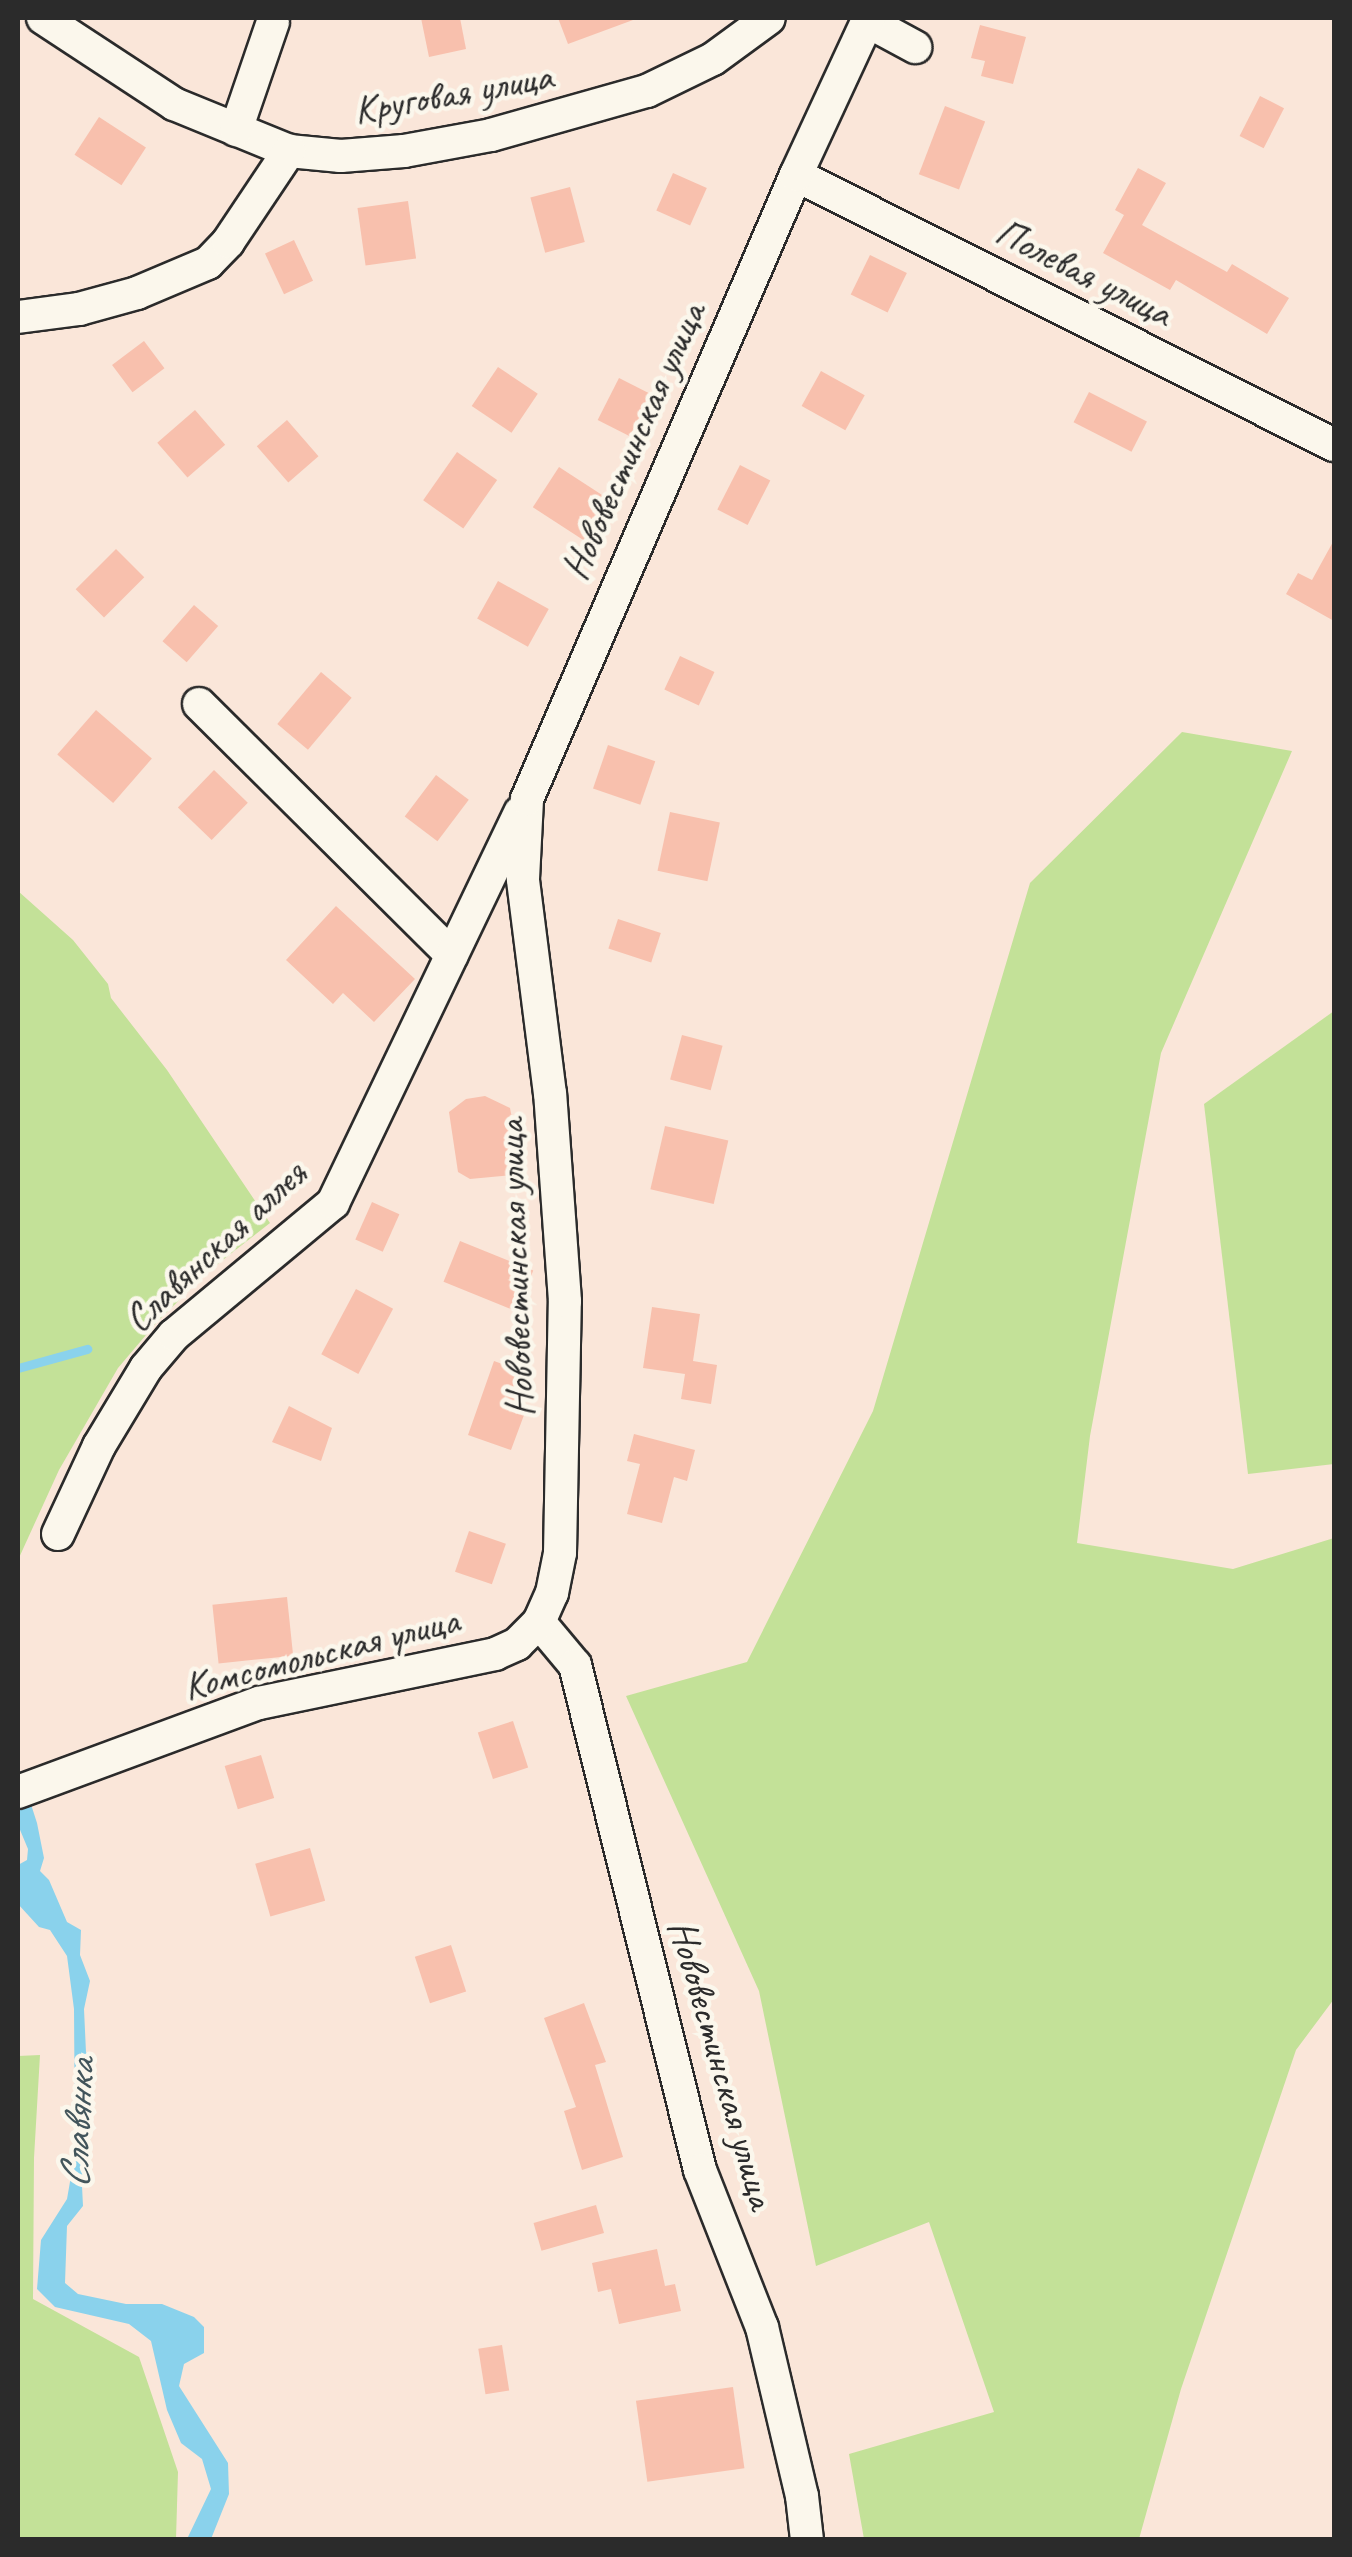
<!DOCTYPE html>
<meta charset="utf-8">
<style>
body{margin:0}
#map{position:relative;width:1352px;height:2557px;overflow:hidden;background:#fae6d9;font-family:Caveat,sans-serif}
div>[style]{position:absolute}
.green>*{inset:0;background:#c3e198}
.water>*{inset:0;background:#8ad2ec}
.stream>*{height:9px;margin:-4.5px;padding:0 4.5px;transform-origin:4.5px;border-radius:4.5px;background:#8ad2ec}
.building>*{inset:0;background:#f8c0ad;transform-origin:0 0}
.roads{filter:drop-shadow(2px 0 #2b2b2b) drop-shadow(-2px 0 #2b2b2b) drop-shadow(0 2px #2b2b2b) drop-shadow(0 -2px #2b2b2b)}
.minor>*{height:32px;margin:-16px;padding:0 16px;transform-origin:16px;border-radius:16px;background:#fbf7ec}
span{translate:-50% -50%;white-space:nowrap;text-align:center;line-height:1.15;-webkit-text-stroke:9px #fbf7ec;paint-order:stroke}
.street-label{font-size:40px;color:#2b2b2b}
.water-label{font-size:42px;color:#43555b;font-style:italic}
.frame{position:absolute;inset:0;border:20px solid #2b2b2b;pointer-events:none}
</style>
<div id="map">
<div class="green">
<div style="clip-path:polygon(1182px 732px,1292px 751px,1161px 1053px,1090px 1436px,1077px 1543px,1233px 1569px,1334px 1538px,1334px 1999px,1296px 2050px,1181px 2389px,1139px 2539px,864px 2539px,849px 2454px,994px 2412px,929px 2222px,816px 2266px,759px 1991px,626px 1696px,747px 1662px,873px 1411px,1030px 883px)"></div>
<div style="clip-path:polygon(18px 891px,73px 940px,108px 984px,111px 998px,167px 1070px,270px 1223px,210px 1270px,157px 1322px,118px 1368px,59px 1470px,18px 1560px)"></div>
<div style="clip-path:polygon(1334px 1011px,1334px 1464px,1248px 1474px,1204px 1104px)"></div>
<div style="clip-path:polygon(40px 2055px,34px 2158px,33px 2299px,139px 2357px,178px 2472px,176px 2539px,18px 2539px,18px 2056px)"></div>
</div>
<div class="water">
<div style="clip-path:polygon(18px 1764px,37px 1823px,44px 1858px,40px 1871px,49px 1880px,67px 1922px,81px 1930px,80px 1955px,90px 1981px,84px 2009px,86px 2052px,92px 2063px,88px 2111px,93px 2132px,89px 2135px,90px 2164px,82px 2186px,83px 2206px,67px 2226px,65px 2283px,78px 2294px,126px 2304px,162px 2304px,194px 2317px,204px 2327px,204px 2353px,184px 2364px,179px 2386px,228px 2463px,229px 2494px,211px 2539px,187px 2539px,211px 2489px,202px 2459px,181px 2443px,167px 2410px,151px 2341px,129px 2324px,55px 2307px,37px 2289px,41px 2240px,67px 2199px,75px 2153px,74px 2009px,67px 1956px,50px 1930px,39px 1927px,18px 1904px,18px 1865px,27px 1860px,28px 1849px,18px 1825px)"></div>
</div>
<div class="stream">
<div style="left:18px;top:1368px;width:72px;rotate:-15.4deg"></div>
</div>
<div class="building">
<div style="clip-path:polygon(421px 18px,460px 18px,466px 49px,429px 57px)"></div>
<div style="clip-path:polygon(558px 18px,632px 18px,633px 20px,568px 44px)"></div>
<div style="clip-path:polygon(980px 25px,1026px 37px,1013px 84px,981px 76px,985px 61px,971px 58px)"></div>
<div style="left:1260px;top:96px;width:27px;height:45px;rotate:27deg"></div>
<div style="left:945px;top:106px;width:43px;height:73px;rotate:21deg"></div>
<div style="left:99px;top:117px;width:56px;height:45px;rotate:33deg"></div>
<div style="clip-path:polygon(1138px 168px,1166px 183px,1142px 225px,1227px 272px,1232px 264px,1289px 298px,1267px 334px,1176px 280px,1170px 290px,1103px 253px,1124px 215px,1115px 210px)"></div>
<div style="left:673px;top:173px;width:37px;height:41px;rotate:24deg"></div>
<div style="left:570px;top:187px;width:57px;height:41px;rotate:75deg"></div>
<div style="left:408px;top:201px;width:58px;height:51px;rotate:82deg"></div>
<div style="left:294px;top:240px;width:45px;height:32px;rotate:65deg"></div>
<div style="left:870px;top:255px;width:41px;height:44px;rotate:26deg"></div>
<div style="left:144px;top:341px;width:34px;height:40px;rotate:53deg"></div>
<div style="left:498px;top:367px;width:48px;height:47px;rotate:34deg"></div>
<div style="left:821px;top:371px;width:50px;height:40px;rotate:29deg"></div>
<div style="left:619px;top:378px;width:36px;height:47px;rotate:27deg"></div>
<div style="left:1089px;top:392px;width:65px;height:34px;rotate:27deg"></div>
<div style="left:195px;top:410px;width:46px;height:50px;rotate:49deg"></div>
<div style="left:287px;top:420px;width:48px;height:40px;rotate:49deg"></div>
<div style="left:457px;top:452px;width:49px;height:59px;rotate:35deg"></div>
<div style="left:740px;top:465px;width:34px;height:50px;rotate:27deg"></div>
<div style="left:559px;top:467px;width:67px;height:48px;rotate:33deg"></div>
<div style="clip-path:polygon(1334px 540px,1334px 621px,1286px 594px,1298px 573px,1312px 580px)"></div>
<div style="left:116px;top:549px;width:40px;height:57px;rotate:45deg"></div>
<div style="left:498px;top:581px;width:58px;height:43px;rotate:29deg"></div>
<div style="left:194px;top:605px;width:32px;height:48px;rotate:41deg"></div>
<div style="left:680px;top:656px;width:38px;height:37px;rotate:25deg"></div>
<div style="left:321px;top:672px;width:40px;height:68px;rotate:40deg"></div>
<div style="left:96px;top:710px;width:74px;height:59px;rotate:41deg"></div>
<div style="left:608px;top:745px;width:50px;height:46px;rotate:19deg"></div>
<div style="left:214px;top:770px;width:47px;height:52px;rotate:44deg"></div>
<div style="left:436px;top:775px;width:41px;height:52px;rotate:37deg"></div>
<div style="left:670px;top:812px;width:51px;height:60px;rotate:12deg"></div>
<div style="clip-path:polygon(336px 906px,415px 979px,374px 1022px,343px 993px,333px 1004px,286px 960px)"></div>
<div style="left:618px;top:919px;width:45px;height:31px;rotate:18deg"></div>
<div style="left:682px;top:1035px;width:42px;height:46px;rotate:15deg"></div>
<div style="clip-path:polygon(485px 1096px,510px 1108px,521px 1165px,514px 1175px,470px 1179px,458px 1172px,449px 1112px,466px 1099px)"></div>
<div style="left:665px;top:1126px;width:65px;height:65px;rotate:13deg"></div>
<div style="left:372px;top:1202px;width:30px;height:41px;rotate:24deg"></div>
<div style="left:460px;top:1241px;width:79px;height:44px;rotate:22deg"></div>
<div style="left:356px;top:1289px;width:42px;height:74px;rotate:28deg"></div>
<div style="clip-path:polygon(652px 1307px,700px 1314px,693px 1361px,717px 1365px,711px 1404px,681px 1399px,685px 1374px,643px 1368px)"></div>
<div style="clip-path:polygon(494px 1361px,525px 1372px,518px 1404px,527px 1407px,511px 1450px,468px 1435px)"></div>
<div style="clip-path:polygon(289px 1406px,332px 1428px,321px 1461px,272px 1442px)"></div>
<div style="clip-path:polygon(634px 1434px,695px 1450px,687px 1481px,674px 1477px,662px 1523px,627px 1514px,640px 1464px,627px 1461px)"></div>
<div style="left:469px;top:1531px;width:39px;height:43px;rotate:19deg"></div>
<div style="left:287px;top:1597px;width:59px;height:75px;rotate:84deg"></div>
<div style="left:513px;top:1721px;width:49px;height:37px;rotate:72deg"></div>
<div style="left:261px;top:1755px;width:45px;height:38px;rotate:73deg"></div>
<div style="left:310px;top:1848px;width:55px;height:57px;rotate:74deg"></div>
<div style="left:451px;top:1945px;width:49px;height:38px;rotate:72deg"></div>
<div style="clip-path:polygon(584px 2003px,606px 2062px,595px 2065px,623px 2157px,582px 2170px,564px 2111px,576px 2107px,544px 2018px)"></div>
<div style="left:596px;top:2205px;width:29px;height:65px;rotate:74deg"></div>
<div style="clip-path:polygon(657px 2249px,665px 2286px,675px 2284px,681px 2311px,619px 2324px,611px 2289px,598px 2292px,592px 2263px)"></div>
<div style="left:502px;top:2345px;width:46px;height:24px;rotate:81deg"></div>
<div style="left:733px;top:2387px;width:82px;height:98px;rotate:82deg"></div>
</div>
<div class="roads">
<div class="minor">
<div style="left:43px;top:18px;width:157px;rotate:33.3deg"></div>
<div style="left:174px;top:104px;width:124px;rotate:22.2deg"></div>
<div style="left:289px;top:151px;width:52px;rotate:5.5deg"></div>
<div style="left:341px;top:156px;width:63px;rotate:-4.5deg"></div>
<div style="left:404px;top:151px;width:88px;rotate:-10.4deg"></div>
<div style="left:491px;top:135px;width:162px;rotate:-15.8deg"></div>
<div style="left:647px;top:91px;width:73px;rotate:-25.9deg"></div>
<div style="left:713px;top:59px;width:69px;rotate:-36.2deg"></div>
<div style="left:867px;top:21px;width:55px;rotate:28.4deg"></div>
<div style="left:236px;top:130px;width:114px;rotate:-71.1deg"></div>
<div style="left:796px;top:175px;width:602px;rotate:26.65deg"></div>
<div style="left:18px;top:317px;width:62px;rotate:-7.5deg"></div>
<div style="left:79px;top:309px;width:60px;rotate:-15.4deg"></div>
<div style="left:137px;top:293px;width:77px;rotate:-22.9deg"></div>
<div style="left:208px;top:263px;width:29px;rotate:-46deg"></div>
<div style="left:228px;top:242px;width:110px;rotate:-56.2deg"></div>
<div style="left:199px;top:704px;width:356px;rotate:44.8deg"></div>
<div style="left:58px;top:1534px;width:97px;rotate:-65deg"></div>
<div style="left:99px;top:1446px;width:91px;rotate:-58.9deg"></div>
<div style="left:146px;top:1368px;width:43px;rotate:-49.7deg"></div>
<div style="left:174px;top:1335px;width:207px;rotate:-39.7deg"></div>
<div style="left:333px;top:1203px;width:433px;rotate:-64.4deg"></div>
<div style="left:539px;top:1622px;width:56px;rotate:50.1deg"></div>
<div style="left:575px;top:1665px;width:520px;rotate:76.1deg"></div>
<div style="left:700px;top:2170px;width:169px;rotate:68.5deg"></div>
<div style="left:762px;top:2327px;width:174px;rotate:76.7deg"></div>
<div style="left:802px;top:2496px;width:44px;rotate:83.5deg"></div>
<div style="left:18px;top:1792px;width:257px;rotate:-20.3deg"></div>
<div style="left:259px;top:1703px;width:241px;rotate:-11.7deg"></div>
<div style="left:495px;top:1654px;width:24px;rotate:-24deg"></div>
<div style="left:517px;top:1644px;width:31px;rotate:-45deg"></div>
<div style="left:539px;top:1622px;width:32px;rotate:-66deg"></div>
<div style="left:552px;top:1593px;width:41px;rotate:-78.7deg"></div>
<div style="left:560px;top:1553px;width:252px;rotate:-88.9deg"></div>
<div style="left:565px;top:1301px;width:208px;rotate:-94.1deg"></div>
<div style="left:550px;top:1094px;width:217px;rotate:-97.2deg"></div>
<div style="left:523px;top:879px;width:80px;rotate:-87.1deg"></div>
<div style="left:527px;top:799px;width:680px;rotate:-66.68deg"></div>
<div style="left:796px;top:175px;width:173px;rotate:-65.1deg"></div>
</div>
</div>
<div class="street-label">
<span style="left:453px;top:93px;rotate:-10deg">Круговая улица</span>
<span style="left:1084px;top:272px;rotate:27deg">Полевая улица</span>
<span style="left:633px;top:441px;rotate:-66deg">Нововестинская улица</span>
<span style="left:215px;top:1246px;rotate:-43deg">Славянская аллея</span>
<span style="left:515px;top:1268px;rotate:-92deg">Нововестинская улица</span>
<span style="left:321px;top:1653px;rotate:-14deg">Комсомольская улица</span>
<span style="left:722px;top:2064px;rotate:74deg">Нововестинская улица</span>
</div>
<div class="water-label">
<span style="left:78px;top:2124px;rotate:-87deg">Славянка</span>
</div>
<div class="frame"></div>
</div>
